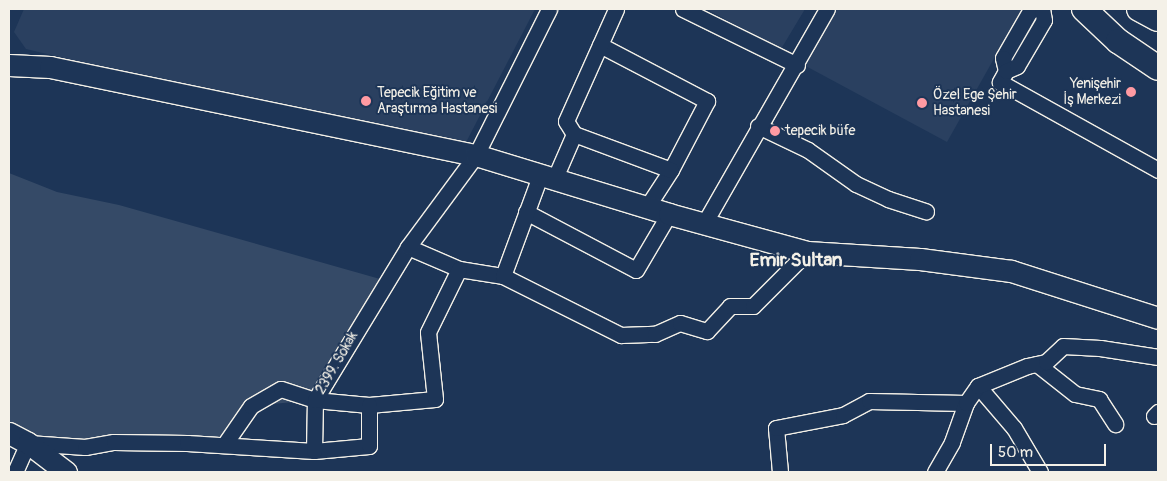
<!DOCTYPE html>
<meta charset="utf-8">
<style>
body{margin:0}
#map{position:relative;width:1167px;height:481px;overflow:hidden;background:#1d3557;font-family:Pangolin,sans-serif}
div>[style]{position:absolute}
.built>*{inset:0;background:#2a4060}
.green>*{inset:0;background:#354a67}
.roads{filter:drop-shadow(1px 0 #f4f1e8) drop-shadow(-1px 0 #f4f1e8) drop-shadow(0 1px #f4f1e8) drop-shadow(0 -1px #f4f1e8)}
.street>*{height:15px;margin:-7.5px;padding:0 7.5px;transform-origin:7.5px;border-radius:7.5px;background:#1d3557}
.secondary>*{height:21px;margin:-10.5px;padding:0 10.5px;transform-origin:10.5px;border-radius:10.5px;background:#1d3557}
.primary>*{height:24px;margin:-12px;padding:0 12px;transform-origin:12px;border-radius:12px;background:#1d3557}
.dots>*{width:14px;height:14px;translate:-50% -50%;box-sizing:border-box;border:2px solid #1d3557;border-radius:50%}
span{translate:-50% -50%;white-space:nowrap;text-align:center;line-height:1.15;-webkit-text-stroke:4px #1d3557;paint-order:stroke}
.poi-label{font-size:14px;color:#f4f1e8}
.right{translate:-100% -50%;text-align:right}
.left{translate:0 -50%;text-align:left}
.street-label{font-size:14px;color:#f4f1e8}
.district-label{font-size:19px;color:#f4f1e8;font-weight:700}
.frame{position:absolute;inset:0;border:10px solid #f4f1e8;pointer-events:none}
.scale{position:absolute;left:990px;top:444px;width:116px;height:22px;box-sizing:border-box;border:2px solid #f4f1e8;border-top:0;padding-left:6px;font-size:15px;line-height:18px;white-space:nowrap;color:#f4f1e8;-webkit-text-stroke:4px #1d3557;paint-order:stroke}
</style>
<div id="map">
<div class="built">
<div style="clip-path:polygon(24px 9px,535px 9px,461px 152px,26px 49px,14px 32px)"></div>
<div style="clip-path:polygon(706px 9px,805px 9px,781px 49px)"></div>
<div style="clip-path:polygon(833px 9px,1022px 9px,947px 142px,802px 64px)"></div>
</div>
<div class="green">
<div style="clip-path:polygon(9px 173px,57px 192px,119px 205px,380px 279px,315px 400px,251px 406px,224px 445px,28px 443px,9px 433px)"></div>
</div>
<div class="roads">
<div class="street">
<div style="left:683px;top:9px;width:127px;rotate:26.2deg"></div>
<div style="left:1035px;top:9px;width:5px;rotate:158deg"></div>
<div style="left:1030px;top:11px;width:54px;rotate:119.9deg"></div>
<div style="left:1003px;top:58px;width:13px;rotate:77deg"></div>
<div style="left:1006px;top:71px;width:13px;rotate:119deg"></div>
<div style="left:1000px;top:82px;width:181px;rotate:29.1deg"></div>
<div style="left:600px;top:45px;width:121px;rotate:27.6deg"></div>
<div style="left:707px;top:101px;width:78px;rotate:117.6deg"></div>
<div style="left:671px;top:170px;width:44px;rotate:123deg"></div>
<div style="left:1006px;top:71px;width:12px;rotate:-24deg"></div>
<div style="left:1017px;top:66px;width:53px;rotate:-59.6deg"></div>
<div style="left:1044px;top:20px;width:11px;rotate:-100deg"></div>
<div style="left:758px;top:126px;width:55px;rotate:25.6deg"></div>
<div style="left:808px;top:150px;width:59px;rotate:35.3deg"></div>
<div style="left:856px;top:184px;width:35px;rotate:25deg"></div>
<div style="left:888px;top:199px;width:40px;rotate:18deg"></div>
<div style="left:574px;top:134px;width:103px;rotate:20.4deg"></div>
<div style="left:554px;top:180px;width:50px;rotate:-66.5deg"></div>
<div style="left:574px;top:134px;width:15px;rotate:-122deg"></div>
<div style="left:566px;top:121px;width:123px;rotate:-65.9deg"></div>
<div style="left:526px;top:212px;width:124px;rotate:27.8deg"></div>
<div style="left:636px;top:270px;width:65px;rotate:-59.5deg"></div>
<div style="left:705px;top:222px;width:245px;rotate:-60.2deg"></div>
<div style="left:408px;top:247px;width:56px;rotate:23.3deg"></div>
<div style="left:459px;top:269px;width:45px;rotate:9deg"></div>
<div style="left:503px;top:276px;width:132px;rotate:26.6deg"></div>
<div style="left:621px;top:335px;width:34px;rotate:-2deg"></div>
<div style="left:655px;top:334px;width:27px;rotate:-24deg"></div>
<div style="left:680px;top:323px;width:28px;rotate:17deg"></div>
<div style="left:707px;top:331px;width:34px;rotate:-47deg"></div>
<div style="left:730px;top:306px;width:23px"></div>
<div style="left:753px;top:306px;width:76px;rotate:-45deg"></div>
<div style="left:503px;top:276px;width:107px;rotate:-69.7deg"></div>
<div style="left:1037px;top:364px;width:48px;rotate:38.3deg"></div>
<div style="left:1075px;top:394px;width:25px;rotate:12deg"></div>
<div style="left:1099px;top:399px;width:30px;rotate:57deg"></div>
<div style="left:978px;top:386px;width:55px;rotate:49.4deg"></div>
<div style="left:1014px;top:428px;width:51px;rotate:59.4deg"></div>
<div style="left:1154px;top:416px;width:6px;rotate:-45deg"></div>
<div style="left:224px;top:445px;width:47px;rotate:-55.3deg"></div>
<div style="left:251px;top:406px;width:34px;rotate:-30deg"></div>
<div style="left:281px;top:389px;width:36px;rotate:18deg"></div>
<div style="left:315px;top:400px;width:54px;rotate:5.3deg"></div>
<div style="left:369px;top:405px;width:66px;rotate:-5.2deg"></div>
<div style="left:435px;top:399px;width:67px;rotate:-96deg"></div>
<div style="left:428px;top:332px;width:70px;rotate:-63.8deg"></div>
<div style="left:314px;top:451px;width:55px;rotate:-5.2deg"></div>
<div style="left:369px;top:446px;width:41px;rotate:-90deg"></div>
<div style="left:15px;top:472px;width:32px;rotate:-66deg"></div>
<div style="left:28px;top:443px;width:57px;rotate:4deg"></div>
<div style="left:85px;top:447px;width:29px;rotate:-10deg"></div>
<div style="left:114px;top:442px;width:73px;rotate:0.8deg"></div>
<div style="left:187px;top:443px;width:127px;rotate:3.6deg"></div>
<div style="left:314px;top:451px;width:51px;rotate:-88.9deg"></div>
<div style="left:315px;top:400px;width:179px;rotate:-58.7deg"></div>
<div style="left:408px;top:247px;width:114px;rotate:-53.5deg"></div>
<div style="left:476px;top:155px;width:163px;rotate:-63.4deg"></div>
<div style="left:780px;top:472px;width:44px;rotate:-95.2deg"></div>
<div style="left:776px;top:428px;width:68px;rotate:-11deg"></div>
<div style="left:843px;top:415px;width:30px;rotate:-28deg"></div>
<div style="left:869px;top:401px;width:97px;rotate:1.2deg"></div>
<div style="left:935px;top:472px;width:34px;rotate:-60deg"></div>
<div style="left:952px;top:442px;width:41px;rotate:-70.3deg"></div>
<div style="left:966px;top:403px;width:21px;rotate:-55deg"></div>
<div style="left:978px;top:386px;width:53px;rotate:-22.2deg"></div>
<div style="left:1027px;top:366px;width:19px;rotate:-12deg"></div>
<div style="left:1046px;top:362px;width:23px;rotate:-43deg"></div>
<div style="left:1063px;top:346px;width:37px;rotate:3deg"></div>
<div style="left:1100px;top:348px;width:59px;rotate:8.8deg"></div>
</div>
<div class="secondary">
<div style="left:9px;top:65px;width:41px;rotate:2.8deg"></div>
<div style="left:50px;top:67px;width:435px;rotate:11.7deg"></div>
<div style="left:476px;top:155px;width:202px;rotate:17deg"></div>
<div style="left:669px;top:214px;width:143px;rotate:15.4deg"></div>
<div style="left:807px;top:252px;width:113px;rotate:3.5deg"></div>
<div style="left:920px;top:259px;width:92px;rotate:7.5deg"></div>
<div style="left:1011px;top:271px;width:154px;rotate:17.7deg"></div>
<div style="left:9px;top:433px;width:21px;rotate:28deg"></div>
<div style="left:28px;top:443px;width:48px;rotate:37.3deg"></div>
</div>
<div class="primary">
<div style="left:1084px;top:9px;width:47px;rotate:43.3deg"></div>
<div style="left:1118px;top:41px;width:48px;rotate:34deg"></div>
<div style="left:1139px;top:9px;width:21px;rotate:28deg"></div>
</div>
</div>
<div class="dots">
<div style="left:1131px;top:92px;background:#ff9aa2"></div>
<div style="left:366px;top:101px;background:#ff9aa2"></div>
<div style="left:922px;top:103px;background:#ff9aa2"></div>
<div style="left:775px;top:131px;background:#ff9aa2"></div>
</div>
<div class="poi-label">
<span class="right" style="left:1121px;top:92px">Yenişehir<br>İş Merkezi</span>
<span class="left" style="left:377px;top:101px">Tepecik Eğitim ve<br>Araştırma Hastanesi</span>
<span class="left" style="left:933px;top:103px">Özel Ege Şehir<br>Hastanesi</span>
<span class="left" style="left:785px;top:131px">tepecik büfe</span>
</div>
<div class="street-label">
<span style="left:337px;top:363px;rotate:-60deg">2399. Sokak</span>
</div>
<div class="district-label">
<span style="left:796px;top:261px">Emir Sultan</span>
</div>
<div class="frame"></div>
<div class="scale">50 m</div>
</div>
